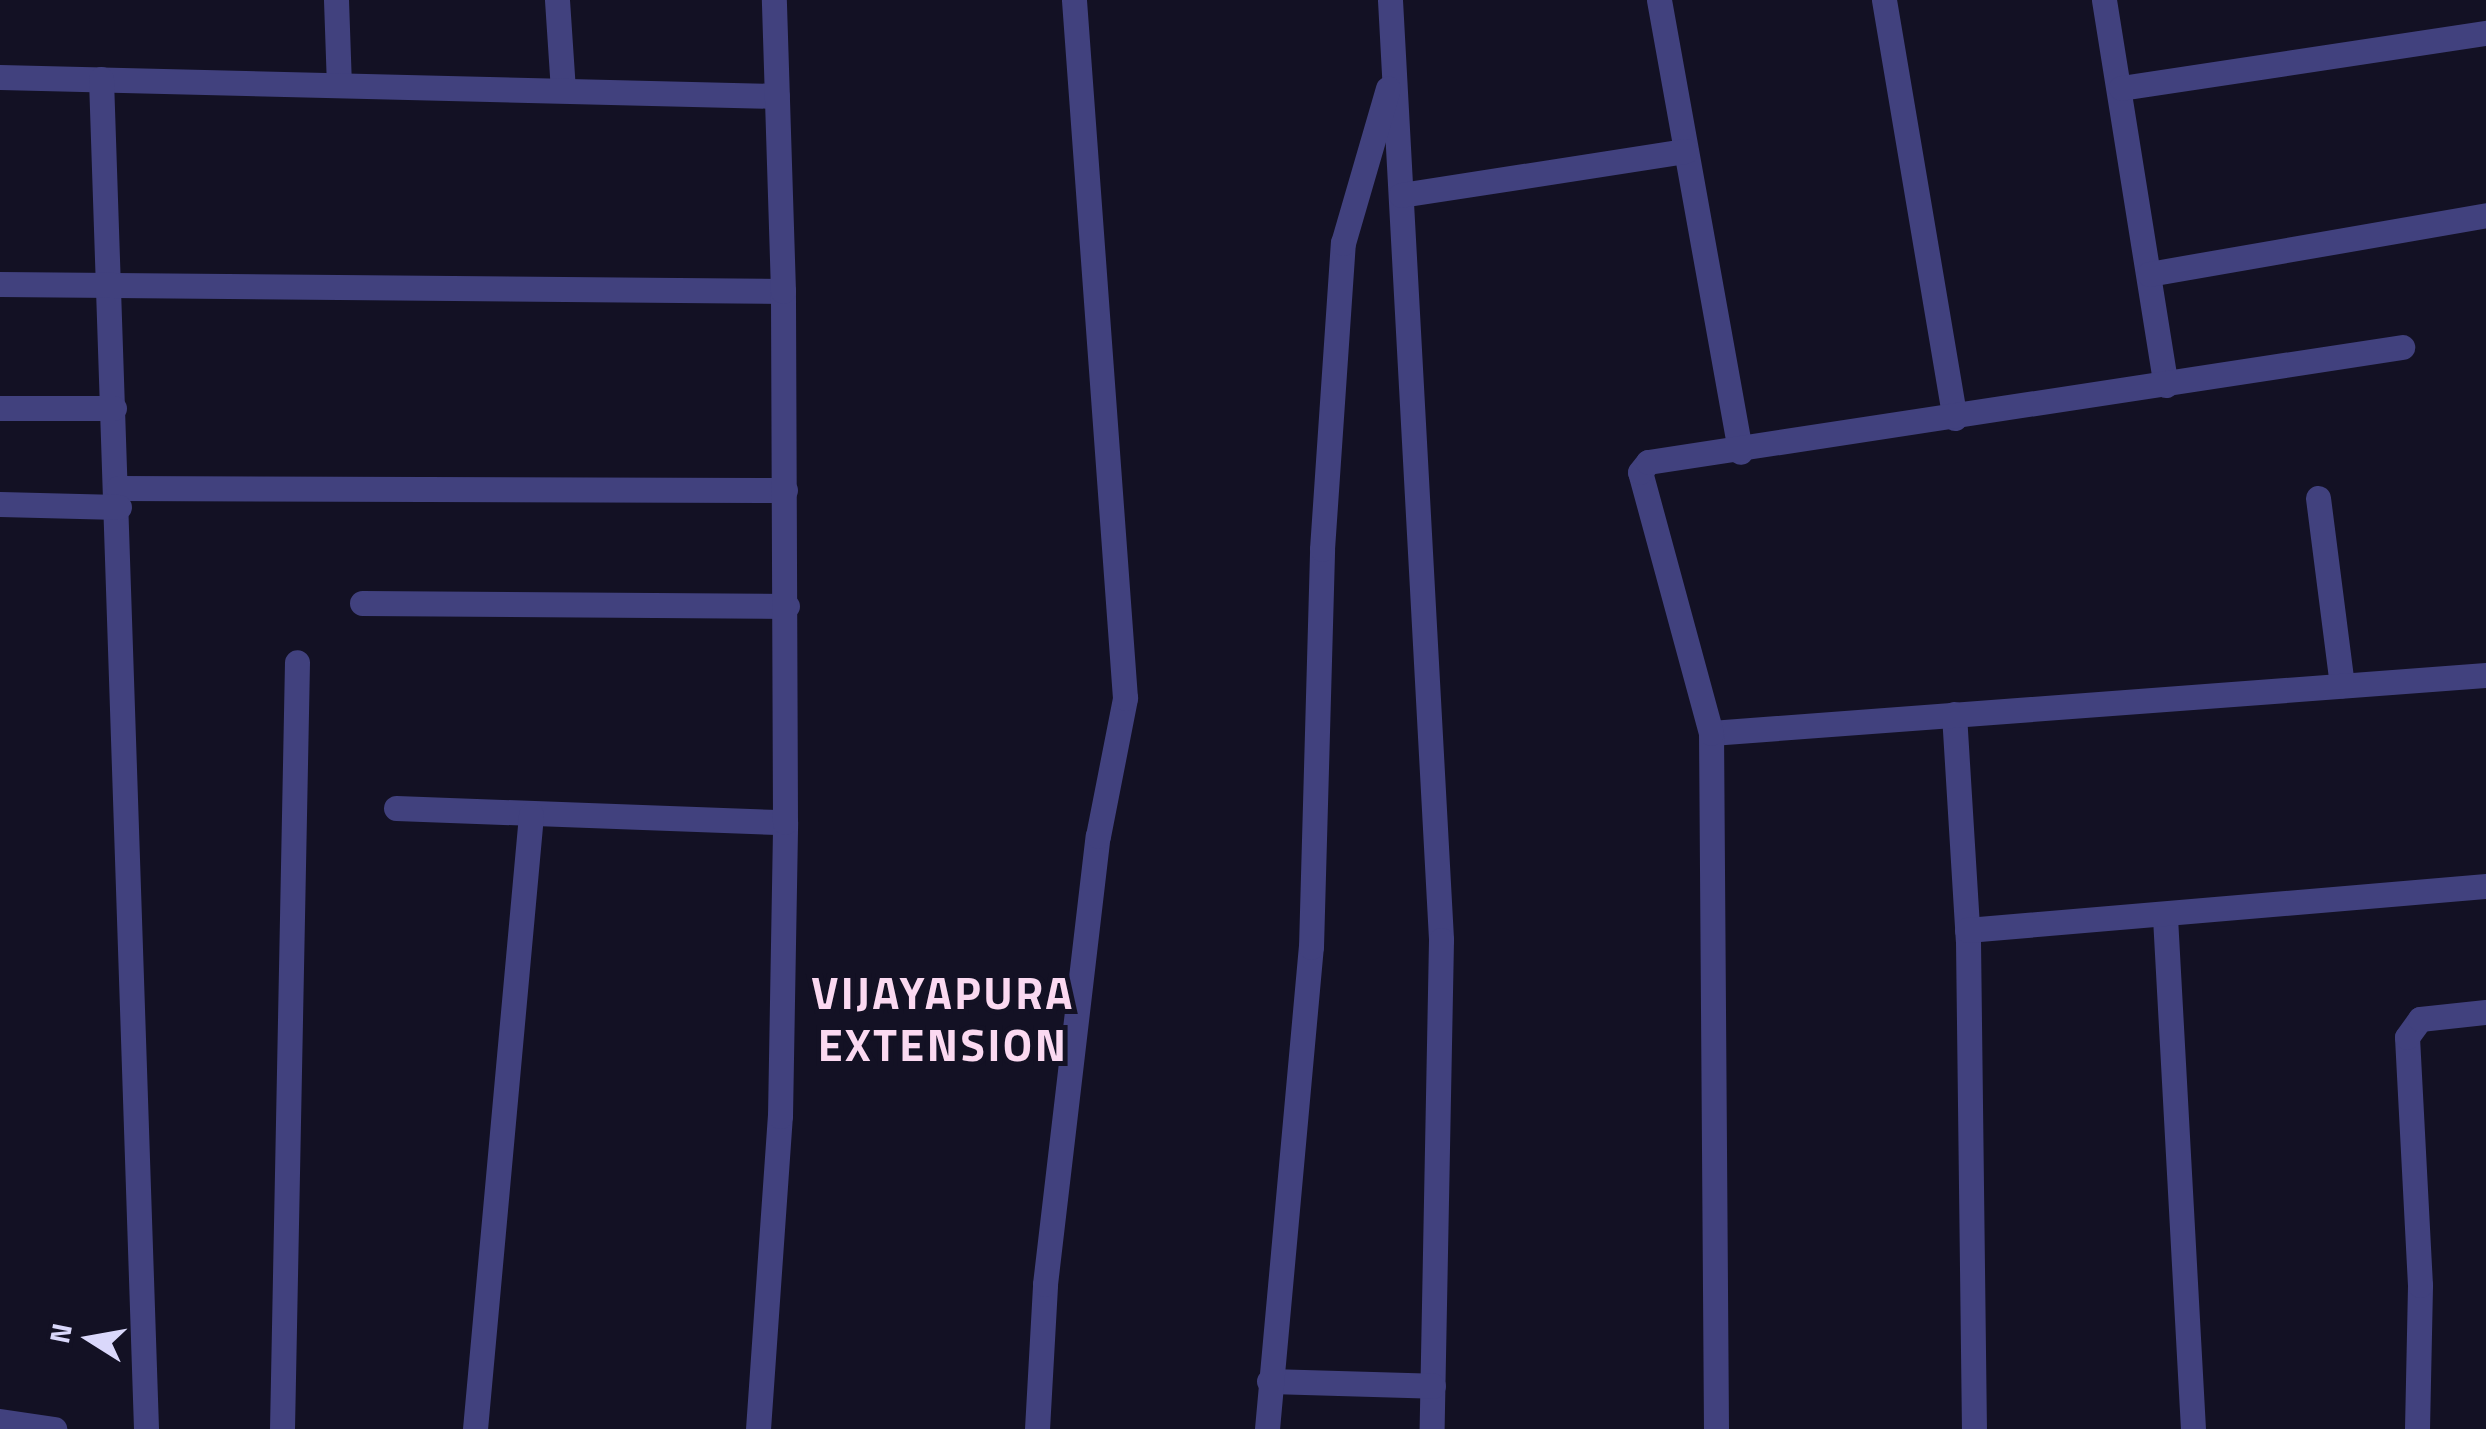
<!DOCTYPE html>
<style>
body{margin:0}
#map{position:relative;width:2486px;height:1429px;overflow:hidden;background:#131124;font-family:"Titillium Web",sans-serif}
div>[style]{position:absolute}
.minor>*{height:25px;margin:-12.5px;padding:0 12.5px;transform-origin:12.5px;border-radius:12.5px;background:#41417e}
span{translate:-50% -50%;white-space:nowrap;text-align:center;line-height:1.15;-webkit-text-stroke:10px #131124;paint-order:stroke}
.district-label{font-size:45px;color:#fbd9f1;font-weight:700;letter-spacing:2.5px}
.north{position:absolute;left:40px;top:1289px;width:100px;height:100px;-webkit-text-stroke:8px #131124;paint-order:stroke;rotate:281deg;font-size:28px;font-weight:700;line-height:40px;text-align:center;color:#dad8fb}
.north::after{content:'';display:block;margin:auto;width:35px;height:45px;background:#dad8fb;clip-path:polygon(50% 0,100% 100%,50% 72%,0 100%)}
</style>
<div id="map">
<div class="minor">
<div style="left:336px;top:0;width:84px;rotate:88deg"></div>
<div style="left:557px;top:0;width:90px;rotate:86.2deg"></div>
<div style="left:1390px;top:0;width:941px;rotate:86.89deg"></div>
<div style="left:1441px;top:940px;width:489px;rotate:91.1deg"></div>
<div style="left:1659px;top:0;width:459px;rotate:79.8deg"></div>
<div style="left:1884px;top:0;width:424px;rotate:80.4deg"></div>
<div style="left:2104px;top:0;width:390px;rotate:80.9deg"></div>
<div style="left:0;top:77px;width:777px;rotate:1.4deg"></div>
<div style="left:101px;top:79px;width:1351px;rotate:88.09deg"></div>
<div style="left:2121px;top:88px;width:369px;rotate:-8.6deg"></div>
<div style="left:1401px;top:195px;width:288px;rotate:-8.8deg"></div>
<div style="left:2149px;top:274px;width:342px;rotate:-9.9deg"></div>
<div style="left:0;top:284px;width:783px;rotate:0.51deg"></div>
<div style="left:0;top:408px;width:114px"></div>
<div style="left:118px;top:488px;width:667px;rotate:0.17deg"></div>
<div style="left:2318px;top:498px;width:189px;rotate:82.7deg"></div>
<div style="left:0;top:504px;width:119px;rotate:1.4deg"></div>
<div style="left:362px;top:603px;width:425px;rotate:0.4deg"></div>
<div style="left:1954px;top:714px;width:227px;rotate:86.5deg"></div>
<div style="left:1968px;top:941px;width:488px;rotate:89.3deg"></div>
<div style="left:1711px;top:733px;width:777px;rotate:-4.28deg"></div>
<div style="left:396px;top:808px;width:389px;rotate:2.1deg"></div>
<div style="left:2165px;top:917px;width:513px;rotate:86.87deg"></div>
<div style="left:1967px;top:930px;width:521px;rotate:-4.85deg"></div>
<div style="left:1269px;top:1381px;width:164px;rotate:1.7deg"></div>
<div style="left:0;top:1421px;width:55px;rotate:8.4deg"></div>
<div style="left:282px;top:1429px;width:767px;rotate:-88.88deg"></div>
<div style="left:475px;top:1429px;width:617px;rotate:-84.79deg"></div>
<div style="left:758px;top:1429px;width:314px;rotate:-86deg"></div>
<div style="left:780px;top:1116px;width:294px;rotate:-89deg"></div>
<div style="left:785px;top:822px;width:531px;rotate:-90.22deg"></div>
<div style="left:783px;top:291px;width:291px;rotate:-91.8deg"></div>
<div style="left:1037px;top:1429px;width:145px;rotate:-86.8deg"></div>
<div style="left:1045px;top:1284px;width:451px;rotate:-83.3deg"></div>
<div style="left:1098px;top:836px;width:141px;rotate:-78.9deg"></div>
<div style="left:1125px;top:698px;width:700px;rotate:-94.18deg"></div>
<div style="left:1267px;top:1429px;width:484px;rotate:-84.8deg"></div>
<div style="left:1311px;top:947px;width:398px;rotate:-88.4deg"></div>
<div style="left:1322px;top:549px;width:307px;rotate:-86.1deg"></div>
<div style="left:1343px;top:243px;width:161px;rotate:-73.8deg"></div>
<div style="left:1716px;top:1429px;width:696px;rotate:-90.41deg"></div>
<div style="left:1711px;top:733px;width:270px;rotate:-105.2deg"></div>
<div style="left:1640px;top:472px;width:13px;rotate:-51deg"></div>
<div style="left:1648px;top:462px;width:763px;rotate:-8.67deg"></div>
<div style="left:2417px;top:1429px;width:144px;rotate:-88.8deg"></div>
<div style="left:2420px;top:1285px;width:248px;rotate:-93deg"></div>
<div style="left:2407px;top:1037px;width:22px;rotate:-54deg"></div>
<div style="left:2420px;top:1019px;width:66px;rotate:-6.1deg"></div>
</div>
<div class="district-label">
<span style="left:943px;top:1019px">VIJAYAPURA<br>EXTENSION</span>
</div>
<div class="north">N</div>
</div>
